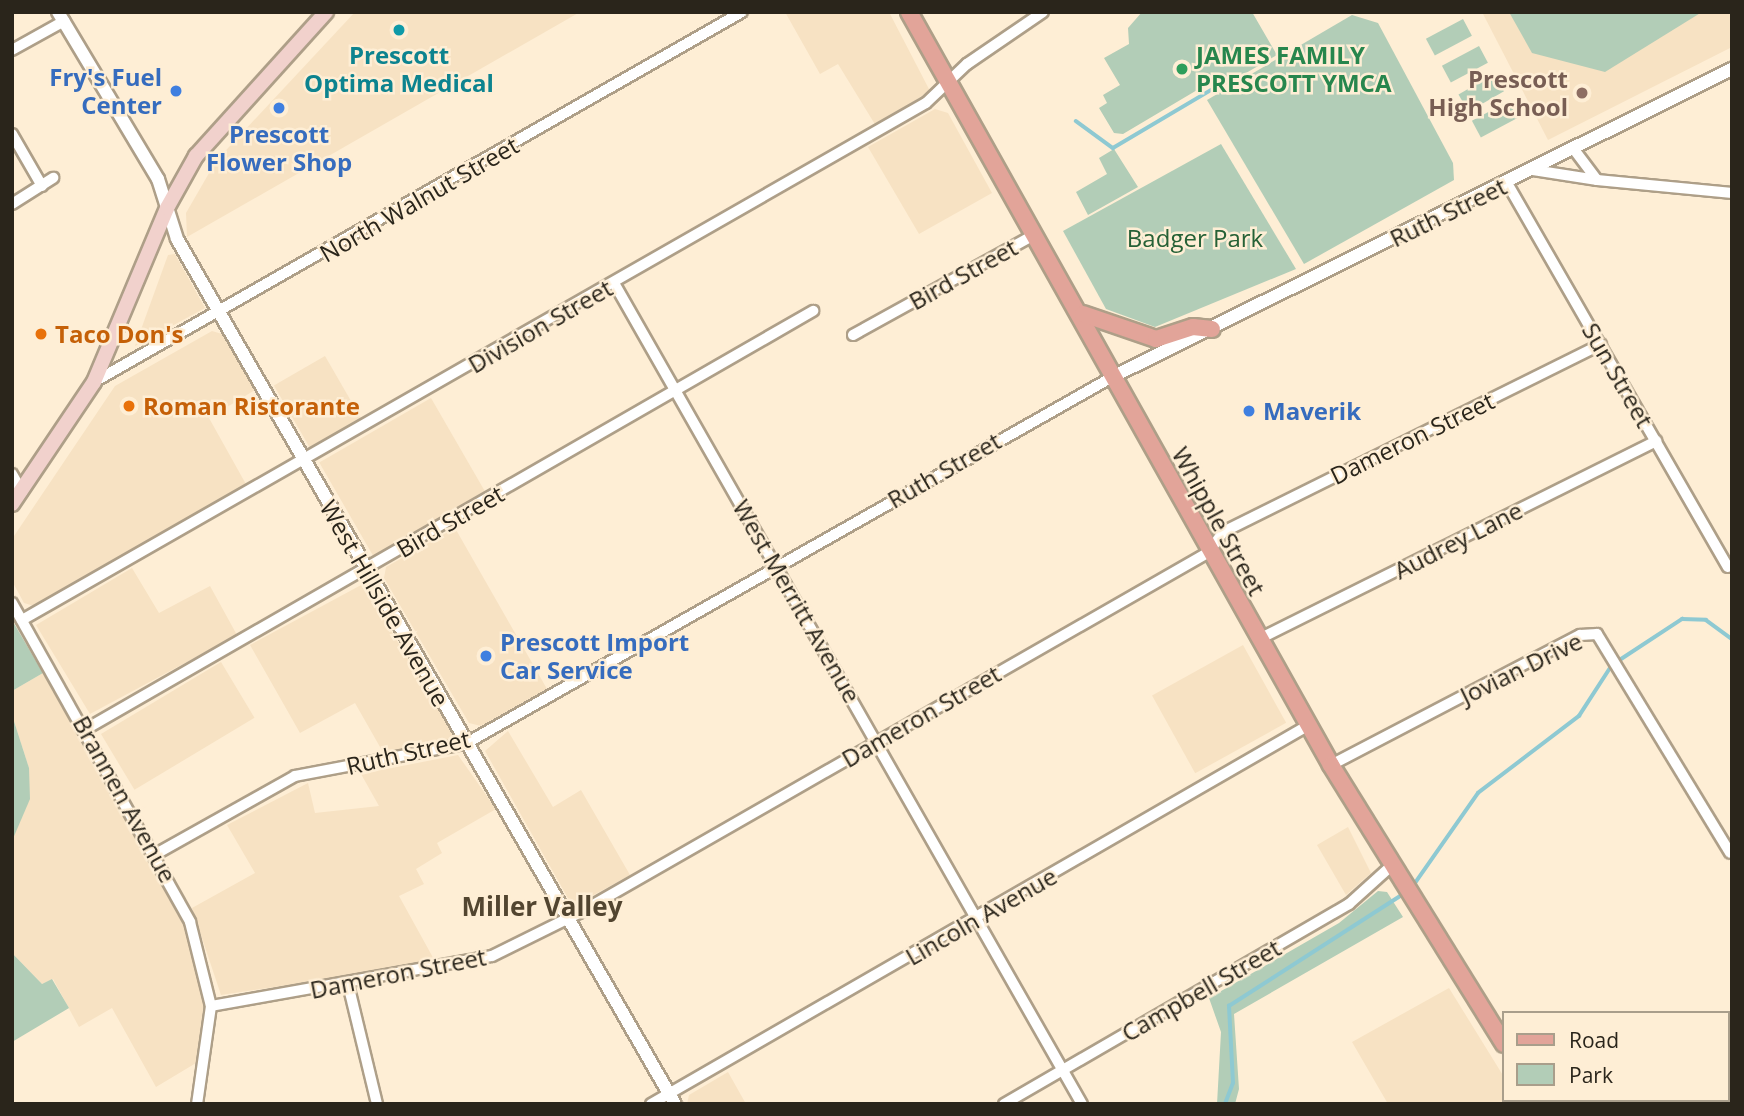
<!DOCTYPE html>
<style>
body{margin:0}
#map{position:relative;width:1744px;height:1116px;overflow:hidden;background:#feeed5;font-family:"Open Sans",sans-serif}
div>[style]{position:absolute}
.built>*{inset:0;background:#f7e2c3;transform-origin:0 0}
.green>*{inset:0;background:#b2cdb7;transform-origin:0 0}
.stream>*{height:3.5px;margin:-1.75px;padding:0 1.75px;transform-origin:1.75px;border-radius:1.75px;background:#8ec9d2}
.roads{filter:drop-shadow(2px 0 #ae9f88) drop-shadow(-2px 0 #ae9f88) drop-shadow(0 2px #ae9f88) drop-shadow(0 -2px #ae9f88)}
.minor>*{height:10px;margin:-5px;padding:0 5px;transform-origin:5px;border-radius:5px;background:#fff}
.tertiary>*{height:12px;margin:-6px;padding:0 6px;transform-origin:6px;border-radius:6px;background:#fff}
.secondary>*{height:14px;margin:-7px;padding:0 7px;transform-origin:7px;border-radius:7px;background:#f1d1cc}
.primary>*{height:16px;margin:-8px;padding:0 8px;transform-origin:8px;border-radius:8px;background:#e2a499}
.dots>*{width:19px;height:19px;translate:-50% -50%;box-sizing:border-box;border:4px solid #feeed5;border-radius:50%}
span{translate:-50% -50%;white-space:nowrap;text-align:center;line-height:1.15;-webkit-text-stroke:5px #feeed5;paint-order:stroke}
.culture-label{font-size:24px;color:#0d838f;font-weight:700}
.leisure-label{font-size:24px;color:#27864d;font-weight:700}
.left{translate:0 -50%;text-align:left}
.shop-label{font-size:24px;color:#366cbe;font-weight:700}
.right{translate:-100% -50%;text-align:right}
.education-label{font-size:24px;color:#785e54;font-weight:700}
.street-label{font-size:24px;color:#2a251b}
.park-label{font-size:24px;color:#266136}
.food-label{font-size:24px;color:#c56008;font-weight:700}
.neighbourhood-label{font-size:26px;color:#524530;font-weight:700}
.frame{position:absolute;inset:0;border:14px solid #2a251b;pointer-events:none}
.legend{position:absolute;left:1502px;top:1011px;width:228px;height:91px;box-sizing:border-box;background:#feeed5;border:2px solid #a99e8b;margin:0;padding:9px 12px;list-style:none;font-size:21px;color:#2a251b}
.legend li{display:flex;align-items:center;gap:14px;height:35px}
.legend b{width:35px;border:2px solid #a99e8b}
</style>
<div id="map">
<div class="built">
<div style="clip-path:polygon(355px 12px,580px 12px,187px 237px,186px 213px,216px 161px)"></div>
<div style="clip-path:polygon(785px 12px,889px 12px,930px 91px,876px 126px,838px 64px,820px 74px)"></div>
<div style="clip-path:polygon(1482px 12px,1732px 12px,1732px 47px,1548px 140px)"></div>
<div style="clip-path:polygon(935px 109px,948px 113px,992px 193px,919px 234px,868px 147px)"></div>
<div style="clip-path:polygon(175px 254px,205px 308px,135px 346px,168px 255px)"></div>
<div style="clip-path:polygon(212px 331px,222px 334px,255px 390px,209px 418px,247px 486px,34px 606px,24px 603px,12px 581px,12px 539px,115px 386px)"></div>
<div style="left:325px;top:356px;width:78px;height:59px;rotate:60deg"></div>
<div style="left:431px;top:398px;width:108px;height:129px;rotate:60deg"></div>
<div style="clip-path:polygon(455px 528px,547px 689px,481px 726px,469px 723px,384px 578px,386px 567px)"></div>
<div style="clip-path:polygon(132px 568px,159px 613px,210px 586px,237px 635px,90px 714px,36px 625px)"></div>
<div style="clip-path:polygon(363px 584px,453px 734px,450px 741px,384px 754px,355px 703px,300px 733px,250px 645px)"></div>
<div style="left:1243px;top:645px;width:89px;height:104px;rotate:61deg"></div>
<div style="left:221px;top:662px;width:65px;height:140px;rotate:59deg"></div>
<div style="clip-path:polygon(43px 673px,187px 925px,207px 1004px,201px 1060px,156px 1087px,112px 1008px,79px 1027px,53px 979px,42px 984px,12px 953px,12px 841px,29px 768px,12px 715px,12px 691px)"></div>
<div style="clip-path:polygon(508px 731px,553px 807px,581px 790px,630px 875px,581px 902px,569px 900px,485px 751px)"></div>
<div style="clip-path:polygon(458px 755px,496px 809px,437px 843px,442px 853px,416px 869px,424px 884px,399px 896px,436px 963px,221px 995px,192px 908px,255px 873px,227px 825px,308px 783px,315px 813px,379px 806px,361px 774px)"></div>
<div style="clip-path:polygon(1348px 827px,1371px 873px,1346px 895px,1317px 845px)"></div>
<div style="clip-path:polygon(1449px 988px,1504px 1077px,1504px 1100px,1521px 1104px,1388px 1104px,1352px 1042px)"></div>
<div style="clip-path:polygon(728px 1072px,746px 1104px,687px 1104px,689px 1095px)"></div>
</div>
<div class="green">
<div style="clip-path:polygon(1142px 12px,1252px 12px,1277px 55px,1220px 88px,1214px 80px,1123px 134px,1114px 133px,1099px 108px,1107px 103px,1103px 95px,1120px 85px,1104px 58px,1129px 44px,1128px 28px)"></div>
<div style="clip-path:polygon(1509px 12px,1702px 12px,1605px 72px,1532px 53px)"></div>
<div style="clip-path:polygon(1352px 15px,1378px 23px,1453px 163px,1454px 180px,1304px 264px,1207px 100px)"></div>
<div style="left:1463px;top:19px;width:19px;height:42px;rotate:62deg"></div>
<div style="left:1479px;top:46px;width:19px;height:42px;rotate:62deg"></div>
<div style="left:1494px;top:74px;width:20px;height:41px;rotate:60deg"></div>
<div style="left:1509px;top:101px;width:19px;height:42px;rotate:62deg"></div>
<div style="clip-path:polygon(1221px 144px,1296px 269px,1155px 327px,1106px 309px,1063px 231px)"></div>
<div style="clip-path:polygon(1114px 149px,1138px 187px,1088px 215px,1076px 192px,1107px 174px,1099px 158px)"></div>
<div style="clip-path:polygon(12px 620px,43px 673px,12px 691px)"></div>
<div style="clip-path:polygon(12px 715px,29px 768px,30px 799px,12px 841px)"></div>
<div style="clip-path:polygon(1378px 891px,1387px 892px,1403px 917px,1234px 1014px,1239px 1089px,1235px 1104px,1217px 1104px,1221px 1032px,1209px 998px,1339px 923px)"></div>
<div style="clip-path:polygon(12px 953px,42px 984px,52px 979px,69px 1008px,12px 1042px)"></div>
</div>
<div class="stream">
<div style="left:1076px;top:121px;width:46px;rotate:36.1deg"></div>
<div style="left:1113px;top:148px;width:122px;rotate:-30.6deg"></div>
<div style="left:1413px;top:886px;width:113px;rotate:-55deg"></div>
<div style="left:1478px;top:793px;width:127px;rotate:-37.3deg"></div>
<div style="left:1579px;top:716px;width:61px;rotate:-57.1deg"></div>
<div style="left:1612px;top:665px;width:84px;rotate:-33.3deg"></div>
<div style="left:1682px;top:619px;width:24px;rotate:2deg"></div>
<div style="left:1706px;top:620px;width:32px;rotate:36deg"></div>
<div style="left:1225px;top:1104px;width:22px;rotate:-69deg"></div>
<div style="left:1233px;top:1083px;width:77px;rotate:-93deg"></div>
<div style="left:1229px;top:1006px;width:209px;rotate:-32.7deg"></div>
</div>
<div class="roads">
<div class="minor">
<div style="left:12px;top:50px;width:60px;rotate:-29.1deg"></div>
<div style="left:12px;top:134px;width:60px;rotate:60deg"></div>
<div style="left:1533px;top:170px;width:65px;rotate:8.9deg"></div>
<div style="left:1597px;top:180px;width:39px;rotate:-127deg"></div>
<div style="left:1597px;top:180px;width:136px;rotate:5.5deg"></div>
<div style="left:1507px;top:183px;width:443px;rotate:60.1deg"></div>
<div style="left:12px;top:204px;width:49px;rotate:-32.4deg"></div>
<div style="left:614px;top:283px;width:945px;rotate:60.32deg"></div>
<div style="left:853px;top:335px;width:209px;rotate:-28.9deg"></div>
<div style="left:94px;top:382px;width:746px;rotate:-29.73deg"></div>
<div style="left:12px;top:474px;width:20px;rotate:60deg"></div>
<div style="left:12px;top:603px;width:365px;rotate:60.8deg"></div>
<div style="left:190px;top:922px;width:87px;rotate:76deg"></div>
<div style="left:211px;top:1006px;width:99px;rotate:98.1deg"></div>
<div style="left:22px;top:620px;width:1041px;rotate:-29.77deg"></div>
<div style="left:926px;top:103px;width:57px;rotate:-43.6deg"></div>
<div style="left:967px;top:64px;width:92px;rotate:-34.4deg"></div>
<div style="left:1259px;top:639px;width:444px;rotate:-26.5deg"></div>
<div style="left:86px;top:729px;width:839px;rotate:-29.9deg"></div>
<div style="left:1331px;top:765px;width:281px;rotate:-27.6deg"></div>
<div style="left:1580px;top:635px;width:17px;rotate:-3deg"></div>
<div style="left:1597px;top:634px;width:256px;rotate:58.7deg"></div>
<div style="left:156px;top:854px;width:159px;rotate:-29.3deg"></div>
<div style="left:295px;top:776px;width:173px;rotate:-10.7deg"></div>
<div style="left:465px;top:744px;width:746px;rotate:-29.55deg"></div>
<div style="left:348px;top:984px;width:123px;rotate:76.4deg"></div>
<div style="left:211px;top:1006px;width:285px;rotate:-10.1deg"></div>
<div style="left:492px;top:956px;width:97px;rotate:-26.3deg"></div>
<div style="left:579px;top:913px;width:726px;rotate:-29.81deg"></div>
<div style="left:1209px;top:552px;width:24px;rotate:-55deg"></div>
<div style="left:1223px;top:532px;width:422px;rotate:-26.4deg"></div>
<div style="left:651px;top:1104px;width:759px;rotate:-29.94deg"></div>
<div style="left:1004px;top:1104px;width:399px;rotate:-30.1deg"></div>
<div style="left:1349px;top:904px;width:57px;rotate:-42.1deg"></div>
</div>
<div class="tertiary">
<div style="left:58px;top:12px;width:195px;rotate:59.1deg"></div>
<div style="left:158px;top:179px;width:63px;rotate:72.4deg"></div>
<div style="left:177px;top:239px;width:998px;rotate:60.07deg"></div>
<div style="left:1114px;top:376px;width:690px;rotate:-26.42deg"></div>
</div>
<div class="secondary">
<div style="left:12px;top:504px;width:147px;rotate:-56.1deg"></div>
<div style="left:94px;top:382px;width:189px;rotate:-67.2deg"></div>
<div style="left:167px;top:208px;width:60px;rotate:-60.9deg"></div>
<div style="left:196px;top:156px;width:194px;rotate:-47.9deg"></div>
</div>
<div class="primary">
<div style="left:909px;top:12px;width:863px;rotate:60.73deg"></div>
<div style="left:1331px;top:765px;width:328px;rotate:58.2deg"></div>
<div style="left:1083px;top:314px;width:77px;rotate:18.9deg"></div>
<div style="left:1156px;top:339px;width:39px;rotate:-18deg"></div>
<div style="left:1193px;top:327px;width:19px;rotate:6deg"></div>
<div style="left:1540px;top:1100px;width:4px;rotate:63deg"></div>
</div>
</div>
<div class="dots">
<div style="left:399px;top:30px;background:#0f9aa8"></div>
<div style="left:1182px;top:69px;background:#2e9e5b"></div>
<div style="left:176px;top:91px;background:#3f7fe0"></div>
<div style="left:1582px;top:93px;background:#8d6e63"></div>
<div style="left:279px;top:108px;background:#3f7fe0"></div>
<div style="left:41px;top:334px;background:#e8710a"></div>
<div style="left:129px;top:406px;background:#e8710a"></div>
<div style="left:1249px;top:411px;background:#3f7fe0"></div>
<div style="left:486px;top:656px;background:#3f7fe0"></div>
</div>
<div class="culture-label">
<span style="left:399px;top:69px">Prescott<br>Optima Medical</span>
</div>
<div class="leisure-label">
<span class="left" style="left:1196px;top:69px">JAMES FAMILY<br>PRESCOTT YMCA</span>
</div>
<div class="shop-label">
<span class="right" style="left:162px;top:91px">Fry's Fuel<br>Center</span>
<span style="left:279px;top:148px">Prescott<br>Flower Shop</span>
<span class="left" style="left:1263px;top:411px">Maverik</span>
<span class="left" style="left:500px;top:656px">Prescott Import<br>Car Service</span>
</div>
<div class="education-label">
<span class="right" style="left:1568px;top:93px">Prescott<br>High School</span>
</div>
<div class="street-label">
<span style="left:419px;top:199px;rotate:-30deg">North Walnut Street</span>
<span style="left:1448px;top:212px;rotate:-26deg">Ruth Street</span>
<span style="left:963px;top:274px;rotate:-29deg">Bird Street</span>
<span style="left:540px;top:326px;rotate:-30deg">Division Street</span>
<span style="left:1618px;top:375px;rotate:60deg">Sun Street</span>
<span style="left:1412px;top:438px;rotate:-26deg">Dameron Street</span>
<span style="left:944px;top:470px;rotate:-30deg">Ruth Street</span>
<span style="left:450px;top:521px;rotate:-30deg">Bird Street</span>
<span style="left:1219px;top:521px;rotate:61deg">Whipple Street</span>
<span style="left:1458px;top:540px;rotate:-27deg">Audrey Lane</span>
<span style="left:797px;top:601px;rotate:60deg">West Merritt Avenue</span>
<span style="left:385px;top:603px;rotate:60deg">West Hillside Avenue</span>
<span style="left:1521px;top:668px;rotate:-26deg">Jovian Drive</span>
<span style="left:921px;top:716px;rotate:-30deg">Dameron Street</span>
<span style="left:408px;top:752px;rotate:-13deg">Ruth Street</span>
<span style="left:125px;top:799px;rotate:61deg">Brannen Avenue</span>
<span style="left:981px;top:916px;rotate:-30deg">Lincoln Avenue</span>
<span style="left:398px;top:973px;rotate:-11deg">Dameron Street</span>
<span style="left:1201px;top:990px;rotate:-30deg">Campbell Street</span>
</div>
<div class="park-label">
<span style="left:1195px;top:238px">Badger Park</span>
</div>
<div class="food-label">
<span class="left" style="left:55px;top:334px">Taco Don's</span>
<span class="left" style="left:143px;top:406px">Roman Ristorante</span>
</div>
<div class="neighbourhood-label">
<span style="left:542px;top:907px">Miller Valley</span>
</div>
<div class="frame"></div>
<ul class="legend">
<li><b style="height:9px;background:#e2a499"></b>Road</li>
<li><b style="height:19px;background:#b2cdb7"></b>Park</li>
</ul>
</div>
